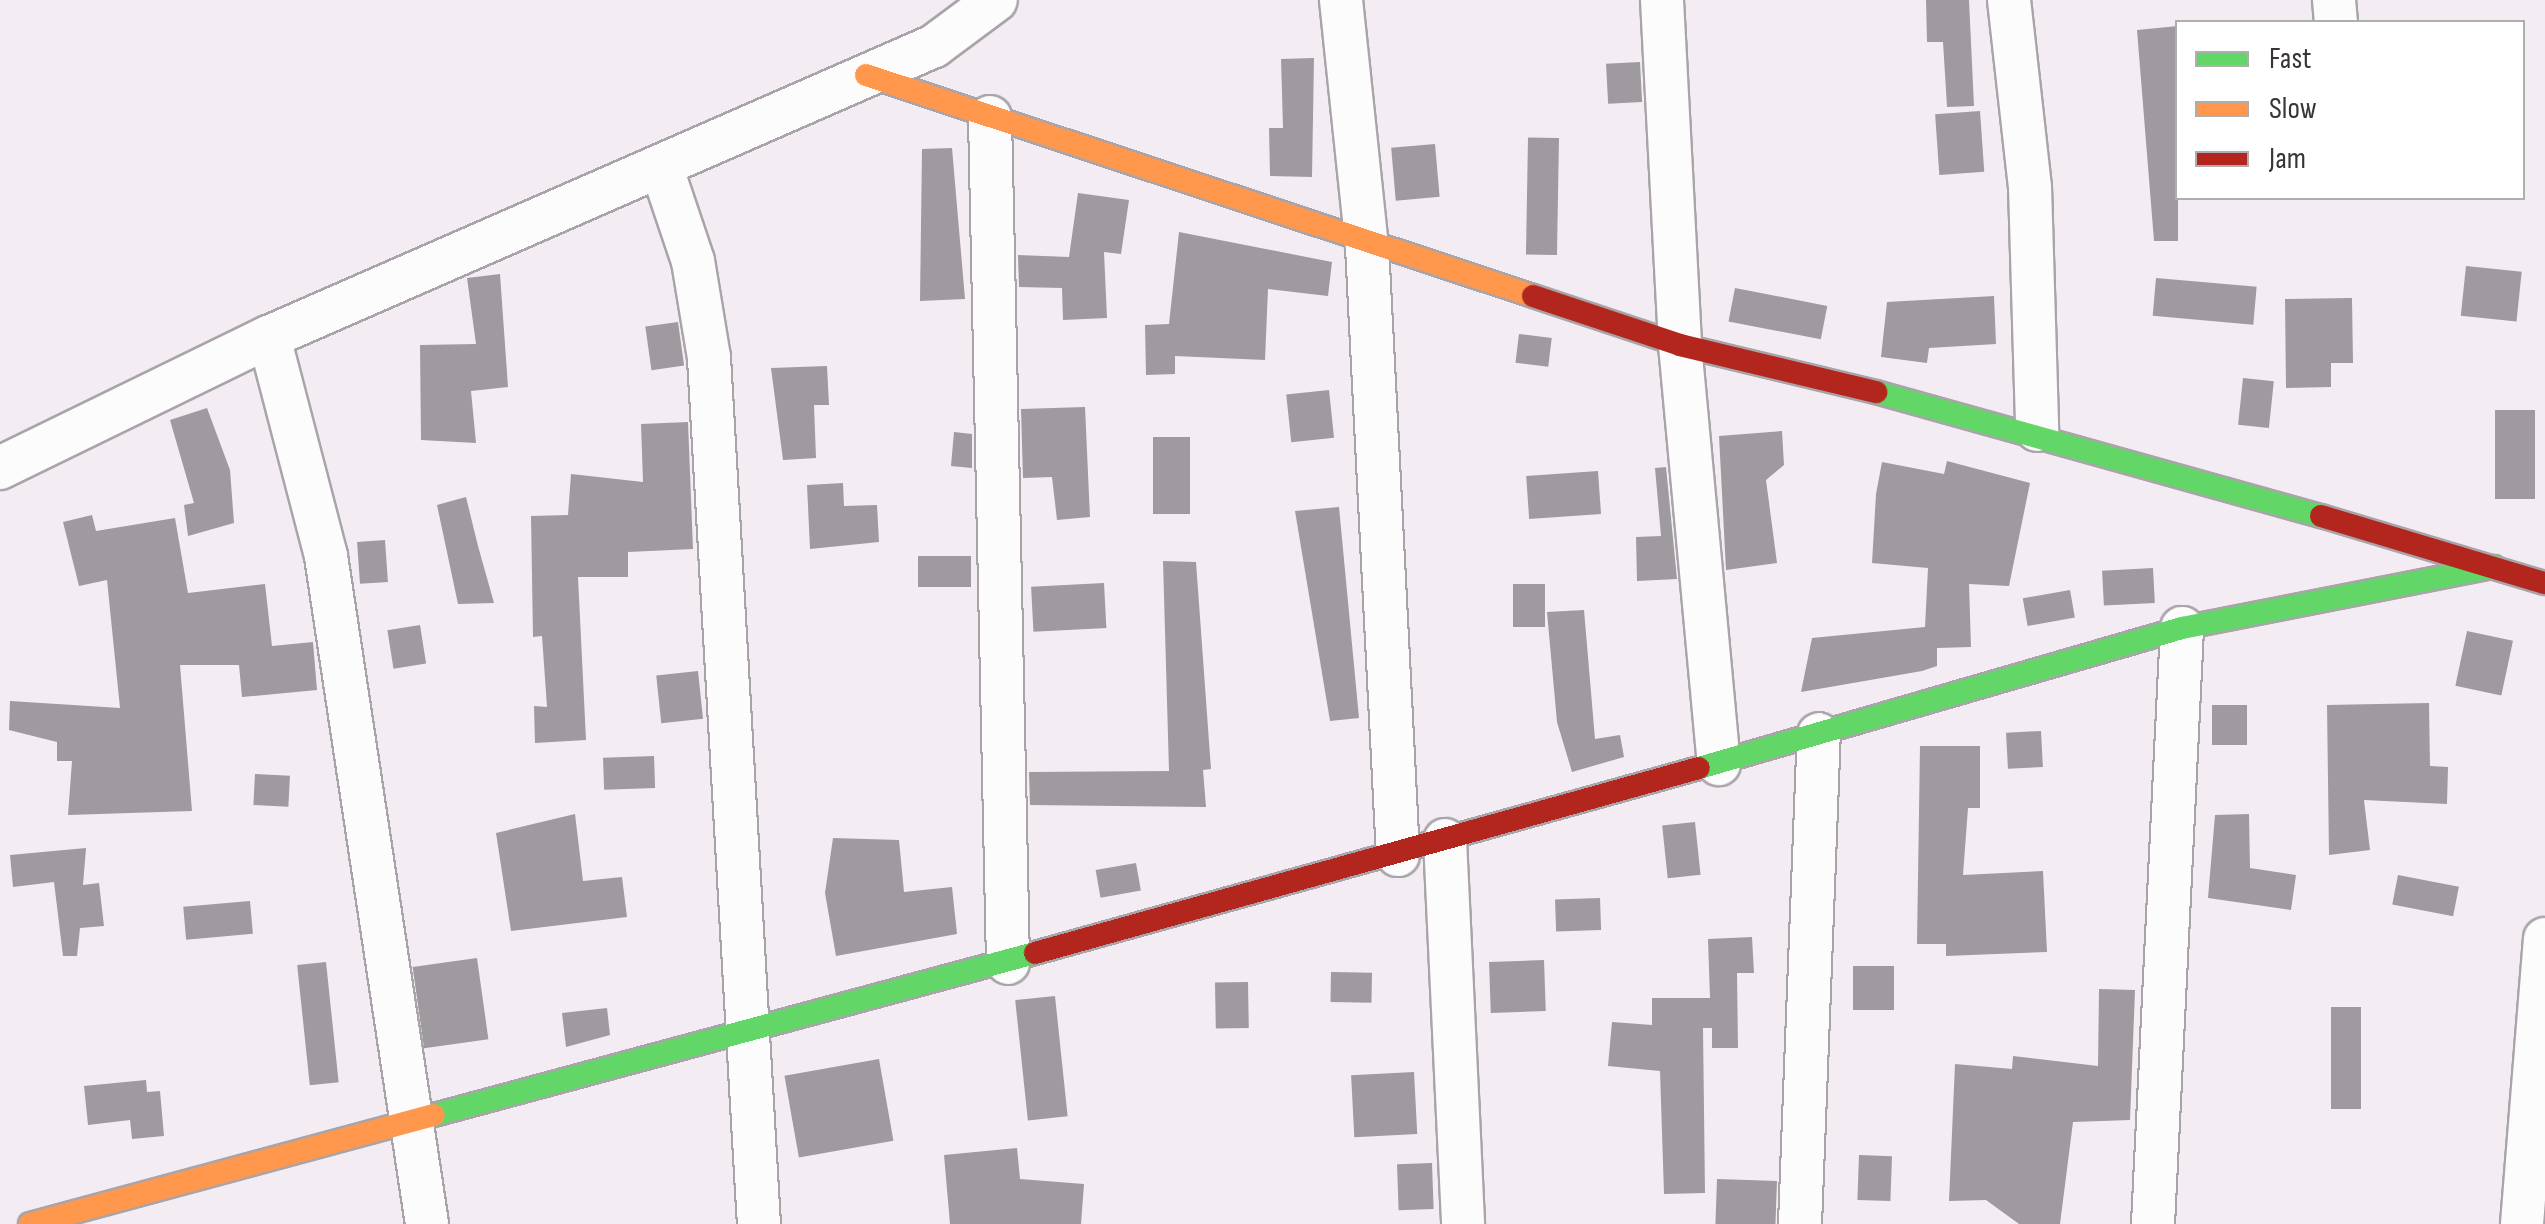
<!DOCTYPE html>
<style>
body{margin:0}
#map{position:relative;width:2545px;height:1224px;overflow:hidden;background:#f3edf3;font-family:"Sofia Sans Condensed",sans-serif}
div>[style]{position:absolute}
.building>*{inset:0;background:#9f9a9f;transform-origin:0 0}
.roads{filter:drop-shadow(2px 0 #a9a4a9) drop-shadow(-2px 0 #a9a4a9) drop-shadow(0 2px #a9a4a9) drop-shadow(0 -2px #a9a4a9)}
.street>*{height:42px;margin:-21px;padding:0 21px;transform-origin:21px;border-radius:21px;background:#fdfcfd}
.fast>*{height:22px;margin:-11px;padding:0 11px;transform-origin:11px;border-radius:11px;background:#63d668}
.slow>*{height:22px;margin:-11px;padding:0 11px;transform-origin:11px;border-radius:11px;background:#ff974d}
.jam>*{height:22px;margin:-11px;padding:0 11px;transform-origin:11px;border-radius:11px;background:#b3261e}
span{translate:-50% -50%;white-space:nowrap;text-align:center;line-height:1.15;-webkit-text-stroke:10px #fff;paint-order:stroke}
.legend{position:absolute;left:2175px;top:20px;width:350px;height:180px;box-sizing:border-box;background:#fff;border:2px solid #afaeaf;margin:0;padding:12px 18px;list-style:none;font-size:30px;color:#383438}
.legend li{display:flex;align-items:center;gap:20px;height:50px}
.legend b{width:50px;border:2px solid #afaeaf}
</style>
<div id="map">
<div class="building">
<div style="clip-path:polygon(1926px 0,1969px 0,1974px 106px,1947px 107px,1943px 42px,1927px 42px)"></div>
<div style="clip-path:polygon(2178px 26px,2178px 241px,2154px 241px,2137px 30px)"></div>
<div style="clip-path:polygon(1314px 58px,1312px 177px,1270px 176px,1269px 128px,1283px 128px,1281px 59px)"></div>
<div style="left:1640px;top:62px;width:40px;height:34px;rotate:87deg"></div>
<div style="left:1980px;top:111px;width:61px;height:45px;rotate:86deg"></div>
<div style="left:1559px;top:138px;width:117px;height:31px;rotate:91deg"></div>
<div style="left:1435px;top:144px;width:53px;height:44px;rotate:85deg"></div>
<div style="clip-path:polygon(952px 148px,965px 299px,920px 301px,922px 149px)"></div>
<div style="clip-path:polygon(1078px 193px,1129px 200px,1121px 254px,1104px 252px,1107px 318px,1063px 320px,1062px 288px,1019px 287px,1018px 255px,1069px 257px)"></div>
<div style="clip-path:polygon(1179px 232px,1332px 262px,1328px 296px,1268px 289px,1265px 360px,1175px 356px,1175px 374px,1146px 375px,1145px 325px,1169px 324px)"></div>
<div style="left:2466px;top:266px;width:56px;height:50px;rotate:6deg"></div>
<div style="clip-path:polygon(500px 274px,508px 387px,471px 391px,476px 443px,421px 440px,420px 345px,476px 344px,467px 278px)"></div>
<div style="left:2156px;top:278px;width:101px;height:38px;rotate:5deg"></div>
<div style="left:1735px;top:288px;width:94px;height:34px;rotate:11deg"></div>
<div style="clip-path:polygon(1994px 296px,1996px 344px,1929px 348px,1927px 363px,1881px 357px,1887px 302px)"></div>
<div style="clip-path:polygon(2352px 298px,2353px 363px,2331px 363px,2331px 387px,2286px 388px,2285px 299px)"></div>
<div style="left:678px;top:322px;width:44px;height:33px;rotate:82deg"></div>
<div style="left:1519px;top:334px;width:33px;height:29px;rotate:7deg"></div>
<div style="clip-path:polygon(827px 366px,829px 405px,814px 405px,816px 458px,783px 460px,771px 368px)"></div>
<div style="left:2243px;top:378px;width:31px;height:47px;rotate:6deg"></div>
<div style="left:1329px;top:390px;width:48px;height:43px;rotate:84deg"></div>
<div style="clip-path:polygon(1085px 407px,1090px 517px,1057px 520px,1052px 477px,1023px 478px,1021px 409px)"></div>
<div style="clip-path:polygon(207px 408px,230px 470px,234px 523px,188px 536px,184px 505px,194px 503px,170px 420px)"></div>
<div style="left:2495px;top:410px;width:40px;height:89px"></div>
<div style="clip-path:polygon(688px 422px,693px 549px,628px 552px,628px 577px,578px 577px,586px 740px,535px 743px,534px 706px,547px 707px,542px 636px,533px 637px,531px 516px,568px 515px,571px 474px,643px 482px,641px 424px)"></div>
<div style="clip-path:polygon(1782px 431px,1784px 465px,1766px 480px,1777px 563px,1726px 570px,1719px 436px)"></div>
<div style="clip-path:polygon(954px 432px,972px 434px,972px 468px,951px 466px)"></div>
<div style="left:1153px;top:437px;width:37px;height:77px"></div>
<div style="clip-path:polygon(1947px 461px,2030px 483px,2009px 586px,1969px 584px,1971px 647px,1937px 648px,1937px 666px,1922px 671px,1801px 692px,1812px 638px,1925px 627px,1928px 568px,1872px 563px,1876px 494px,1882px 462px,1944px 474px)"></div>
<div style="clip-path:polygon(1666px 467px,1677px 579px,1637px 581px,1636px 537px,1661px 536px,1655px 468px)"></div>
<div style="left:1598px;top:471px;width:43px;height:72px;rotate:86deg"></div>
<div style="clip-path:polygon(843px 483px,844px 506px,877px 505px,879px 542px,810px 549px,807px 485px)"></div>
<div style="clip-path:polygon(466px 497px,478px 546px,494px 603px,458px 604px,437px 505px)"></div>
<div style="clip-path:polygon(1339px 507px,1359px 718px,1330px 721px,1295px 511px)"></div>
<div style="clip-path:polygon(92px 515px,96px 531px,175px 518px,188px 593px,265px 584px,272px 646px,313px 642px,317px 690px,242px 697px,239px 665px,180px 665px,192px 811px,68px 815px,72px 761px,57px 761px,57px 742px,9px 730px,10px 701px,120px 708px,107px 580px,79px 586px,63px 522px)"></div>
<div style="left:385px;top:540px;width:42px;height:28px;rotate:86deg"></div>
<div style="left:918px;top:556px;width:53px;height:31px"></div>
<div style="clip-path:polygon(1163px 561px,1196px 562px,1211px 769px,1203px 770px,1206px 807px,1030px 805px,1029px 772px,1169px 771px)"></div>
<div style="left:2153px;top:568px;width:35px;height:51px;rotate:87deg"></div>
<div style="left:1104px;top:583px;width:45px;height:73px;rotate:87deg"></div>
<div style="left:1513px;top:584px;width:32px;height:43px"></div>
<div style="left:2070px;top:590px;width:28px;height:48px;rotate:80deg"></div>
<div style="clip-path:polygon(1584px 610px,1595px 739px,1620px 735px,1624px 757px,1572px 772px,1557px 722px,1547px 612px)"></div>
<div style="left:420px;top:625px;width:39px;height:33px;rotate:81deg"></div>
<div style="left:2467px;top:631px;width:47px;height:56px;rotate:12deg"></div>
<div style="left:698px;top:671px;width:48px;height:42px;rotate:84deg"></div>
<div style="clip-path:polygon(2429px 703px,2430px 766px,2448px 767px,2447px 804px,2364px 800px,2370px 850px,2329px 855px,2327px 705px)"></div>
<div style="left:2247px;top:705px;width:40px;height:35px;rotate:90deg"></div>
<div style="left:2041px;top:731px;width:36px;height:35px;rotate:87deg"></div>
<div style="clip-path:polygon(1920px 746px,1980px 746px,1980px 808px,1968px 808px,1963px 875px,2043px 871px,2047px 952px,1946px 956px,1946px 944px,1917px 944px)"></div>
<div style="left:654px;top:756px;width:32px;height:51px;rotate:88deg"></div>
<div style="left:255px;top:774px;width:35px;height:31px;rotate:3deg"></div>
<div style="clip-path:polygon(575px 814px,583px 881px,622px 877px,627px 917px,511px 931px,496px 833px)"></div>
<div style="clip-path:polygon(2249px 814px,2250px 868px,2296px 875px,2291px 910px,2208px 898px,2215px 815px)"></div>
<div style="left:1695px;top:822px;width:53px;height:33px;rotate:84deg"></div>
<div style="clip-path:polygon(833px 838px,899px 840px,904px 892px,952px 887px,957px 934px,836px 956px,825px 893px)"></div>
<div style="clip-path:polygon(86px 848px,83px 885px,99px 883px,104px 926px,80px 928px,77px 956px,63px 956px,54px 882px,13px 887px,10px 855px)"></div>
<div style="left:1136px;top:863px;width:28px;height:41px;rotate:80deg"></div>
<div style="left:2398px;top:875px;width:62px;height:30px;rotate:11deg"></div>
<div style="left:1600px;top:898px;width:32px;height:45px;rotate:88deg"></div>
<div style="left:250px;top:901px;width:33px;height:67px;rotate:85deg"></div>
<div style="clip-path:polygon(1752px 937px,1754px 973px,1737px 973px,1738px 1048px,1712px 1048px,1712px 1028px,1703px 1028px,1705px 1193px,1664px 1194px,1660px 1071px,1608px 1066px,1612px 1022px,1652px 1025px,1652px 998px,1710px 998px,1708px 939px)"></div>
<div style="left:477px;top:958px;width:82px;height:65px;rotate:82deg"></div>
<div style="left:1544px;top:960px;width:51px;height:55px;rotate:88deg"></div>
<div style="left:326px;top:962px;width:121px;height:29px;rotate:84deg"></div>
<div style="left:1853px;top:966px;width:41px;height:44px"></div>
<div style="left:1331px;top:972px;width:41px;height:30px;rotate:1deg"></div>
<div style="left:1248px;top:982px;width:46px;height:33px;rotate:89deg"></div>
<div style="clip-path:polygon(2099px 989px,2135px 990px,2130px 1120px,2073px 1122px,2060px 1224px,2019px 1224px,1986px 1200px,1949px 1201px,1955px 1064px,2012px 1069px,2013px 1056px,2098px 1066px)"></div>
<div style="left:1055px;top:996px;width:121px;height:40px;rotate:84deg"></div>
<div style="left:2331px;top:1007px;width:30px;height:102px"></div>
<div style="clip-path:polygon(607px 1008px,610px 1035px,566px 1047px,562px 1013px)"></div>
<div style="left:879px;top:1059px;width:83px;height:96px;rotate:80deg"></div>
<div style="left:1414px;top:1072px;width:62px;height:63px;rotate:87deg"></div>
<div style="clip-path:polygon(146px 1080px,147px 1092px,160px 1091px,164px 1136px,132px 1139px,130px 1120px,88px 1125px,84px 1086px)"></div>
<div style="clip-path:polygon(1017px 1148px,1020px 1179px,1084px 1184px,1081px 1224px,950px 1224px,944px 1155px)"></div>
<div style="left:1859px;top:1155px;width:33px;height:45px;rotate:2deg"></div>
<div style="left:1432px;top:1163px;width:46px;height:35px;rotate:88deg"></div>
<div style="left:1717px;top:1179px;width:60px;height:45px;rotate:2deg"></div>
</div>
<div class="roads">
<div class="street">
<div style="left:1341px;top:0;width:247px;rotate:84deg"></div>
<div style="left:1367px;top:246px;width:610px;rotate:87.09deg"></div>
<div style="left:1662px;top:0;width:345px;rotate:87deg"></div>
<div style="left:1680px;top:345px;width:421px;rotate:84.7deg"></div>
<div style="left:2009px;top:0;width:188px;rotate:83.6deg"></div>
<div style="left:2030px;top:187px;width:243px;rotate:88.3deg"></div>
<div style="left:2334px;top:0;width:22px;rotate:85deg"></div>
<div style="left:990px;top:117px;width:846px;rotate:88.78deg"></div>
<div style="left:662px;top:169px;width:97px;rotate:71.4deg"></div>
<div style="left:693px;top:261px;width:98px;rotate:80.6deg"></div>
<div style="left:709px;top:358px;width:867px;rotate:86.7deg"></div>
<div style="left:269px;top:337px;width:226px;rotate:75.4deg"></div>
<div style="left:326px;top:556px;width:676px;rotate:81.4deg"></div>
<div style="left:0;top:468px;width:299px;rotate:-26deg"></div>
<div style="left:269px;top:337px;width:726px;rotate:-23.63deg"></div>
<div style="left:934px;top:46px;width:77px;rotate:-36.6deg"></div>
<div style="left:1445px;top:840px;width:384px;rotate:87.3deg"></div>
<div style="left:1800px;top:1224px;width:490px;rotate:-87.8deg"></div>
<div style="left:2153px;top:1224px;width:597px;rotate:-87.21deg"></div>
<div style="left:2522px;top:1224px;width:286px;rotate:-85.4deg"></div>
</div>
<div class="fast">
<div style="left:1876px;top:392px;width:462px;rotate:15.6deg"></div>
<div style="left:1699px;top:768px;width:503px;rotate:-16.16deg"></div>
<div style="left:2182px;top:628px;width:318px;rotate:-11.1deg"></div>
<div style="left:434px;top:1115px;width:622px;rotate:-15.09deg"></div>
</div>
<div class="slow">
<div style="left:866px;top:75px;width:703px;rotate:18.33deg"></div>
<div style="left:30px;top:1224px;width:418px;rotate:-15.1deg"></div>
</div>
<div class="jam">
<div style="left:1533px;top:296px;width:155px;rotate:18.4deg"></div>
<div style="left:1680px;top:345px;width:202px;rotate:13.5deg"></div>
<div style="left:2321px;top:516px;width:234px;rotate:16.7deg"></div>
<div style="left:1035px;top:953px;width:689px;rotate:-15.57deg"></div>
</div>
</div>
<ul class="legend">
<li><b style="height:12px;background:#63d668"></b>Fast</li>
<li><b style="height:12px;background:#ff974d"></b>Slow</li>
<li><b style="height:12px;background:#b3261e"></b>Jam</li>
</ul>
</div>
